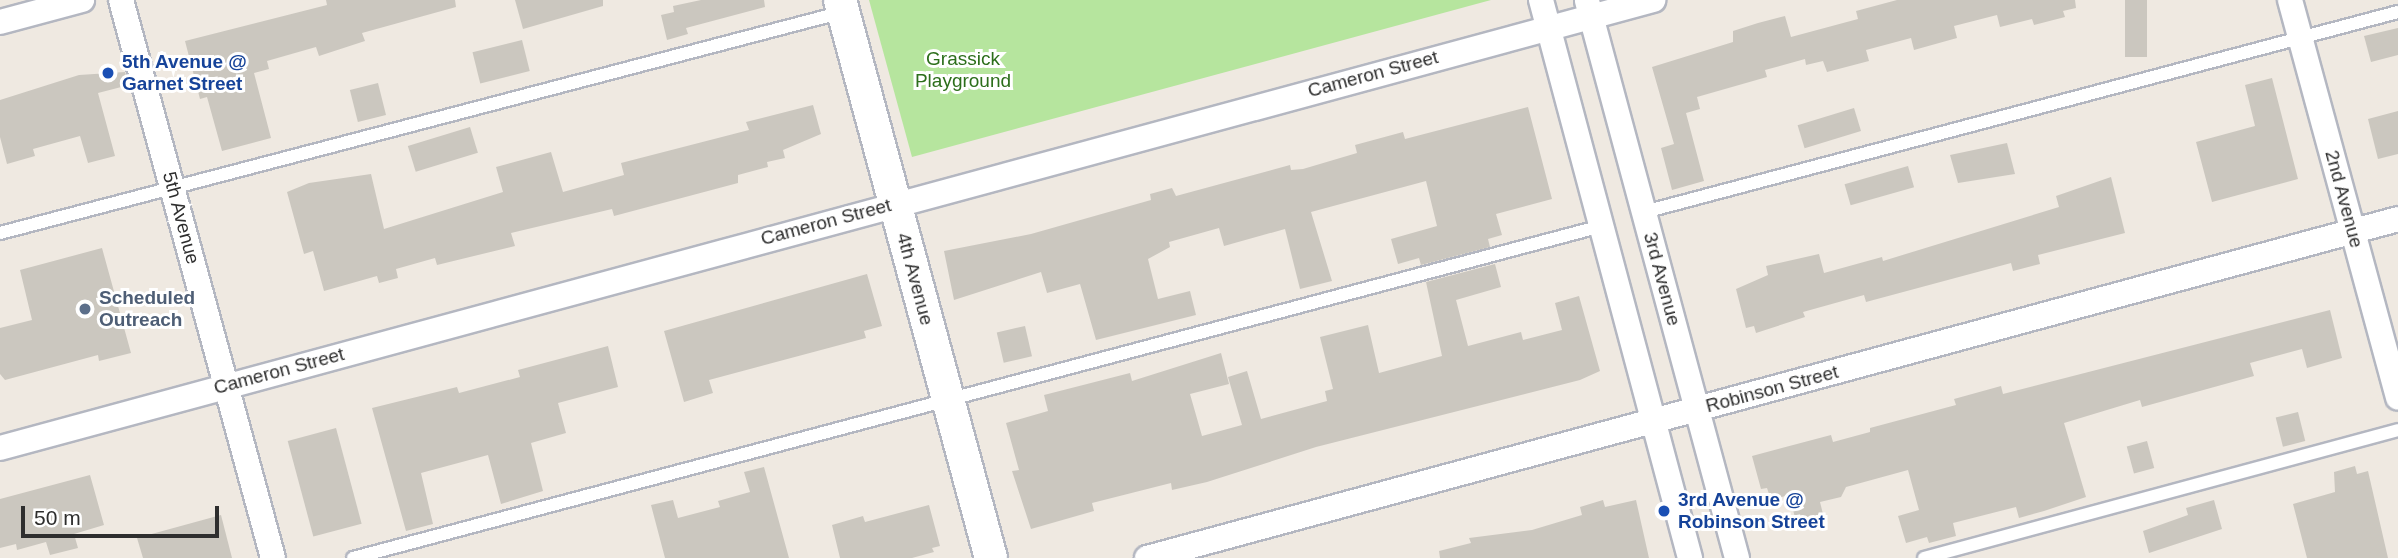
<!DOCTYPE html>
<style>
body{margin:0}
#map{position:relative;width:2398px;height:558px;overflow:hidden;background:#efe9e1;font-family:Arial,sans-serif}
div>[style]{position:absolute}
.green>*{inset:0;background:#b6e59e}
.building>*{inset:0;background:#cbc7bf;transform-origin:0 0}
.roads{filter:drop-shadow(2px 0 #b4b7c1) drop-shadow(-2px 0 #b4b7c1) drop-shadow(0 2px #b4b7c1) drop-shadow(0 -2px #b4b7c1)}
.service>*{height:12px;margin:-6px;padding:0 6px;transform-origin:6px;border-radius:6px;background:#fff}
.minor>*{height:24px;margin:-12px;padding:0 12px;transform-origin:12px;border-radius:12px;background:#fff}
.tertiary>*{height:32px;margin:-16px;padding:0 16px;transform-origin:16px;border-radius:16px;background:#fff}
.dots>*{width:19px;height:19px;translate:-50% -50%;box-sizing:border-box;border:4px solid #fff;border-radius:50%}
span{translate:-50% -50%;white-space:nowrap;text-align:center;line-height:1.15;-webkit-text-stroke:6px #fff;paint-order:stroke}
.park-label{font-size:19px;color:#2c6e1b}
.transit-label{font-size:19px;color:#164399;font-weight:700}
.left{translate:0 -50%;text-align:left}
.street-label{font-size:19px;color:#2e2e2e}
.service-label{font-size:19px;color:#4e5e75;font-weight:700}
.scale{position:absolute;left:21px;top:506px;width:198px;height:32px;box-sizing:border-box;border:4px solid #2e2e2e;border-top:0;padding-left:9px;font-size:21px;line-height:24px;white-space:nowrap;color:#2e2e2e;-webkit-text-stroke:5px #fff;paint-order:stroke}
</style>
<div id="map">
<div class="green">
<div style="clip-path:polygon(869px 0,1491px 0,912px 157px)"></div>
</div>
<div class="building">
<div style="clip-path:polygon(326px 0,455px 0,456px 7px,362px 33px,365px 41px,319px 56px,316px 47px,267px 61px,269px 69px,254px 73px,271px 138px,222px 151px,207px 97px,200px 99px,185px 41px,327px 5px)"></div>
<div style="clip-path:polygon(515px 0,603px 0,603px 6px,523px 29px)"></div>
<div style="clip-path:polygon(701px 0,764px 0,765px 7px,686px 28px,688px 34px,667px 40px,661px 15px,674px 12px,673px 6px)"></div>
<div style="clip-path:polygon(1897px 0,2075px 0,2076px 8px,2063px 11px,2065px 17px,2034px 25px,2032px 19px,2000px 27px,1997px 15px,1954px 26px,1957px 38px,1914px 50px,1911px 38px,1866px 50px,1869px 61px,1827px 72px,1823px 61px,1806px 65px,1805px 59px,1765px 70px,1767px 77px,1697px 97px,1700px 109px,1686px 113px,1704px 181px,1672px 190px,1661px 148px,1674px 144px,1652px 67px,1733px 42px,1733px 31px,1758px 23px,1785px 16px,1791px 37px,1858px 19px,1856px 11px)"></div>
<div style="left:2125px;top:0;width:22px;height:57px"></div>
<div style="clip-path:polygon(2398px 28px,2398px 55px,2371px 62px,2364px 36px)"></div>
<div style="left:522px;top:40px;width:32px;height:51px;rotate:76deg"></div>
<div style="clip-path:polygon(125px 72px,129px 85px,98px 93px,115px 156px,88px 163px,80px 136px,33px 149px,35px 156px,7px 164px,0 137px,0 100px,79px 75px)"></div>
<div style="clip-path:polygon(2272px 78px,2298px 179px,2212px 202px,2196px 142px,2255px 126px,2245px 85px)"></div>
<div style="left:378px;top:83px;width:33px;height:29px;rotate:76deg"></div>
<div style="clip-path:polygon(813px 105px,821px 134px,783px 150px,785px 158px,767px 162px,768px 167px,738px 175px,738px 183px,614px 216px,612px 209px,511px 233px,515px 246px,437px 265px,435px 258px,396px 269px,398px 278px,379px 283px,377px 276px,324px 291px,313px 251px,304px 254px,287px 192px,309px 183px,371px 174px,384px 229px,503px 192px,496px 167px,551px 152px,563px 192px,624px 175px,621px 163px,749px 130px,746px 122px)"></div>
<div style="clip-path:polygon(1528px 107px,1552px 199px,1496px 214px,1502px 235px,1488px 239px,1490px 247px,1421px 265px,1419px 258px,1398px 264px,1391px 239px,1437px 226px,1426px 181px,1311px 212px,1332px 281px,1300px 289px,1285px 229px,1224px 246px,1219px 228px,1169px 242px,1170px 247px,1148px 259px,1158px 299px,1190px 291px,1196px 315px,1096px 340px,1080px 284px,1047px 293px,1041px 272px,954px 300px,944px 251px,1031px 234px,1151px 200px,1150px 194px,1172px 188px,1176px 196px,1290px 165px,1291px 170px,1303px 169px,1357px 153px,1355px 145px,1403px 132px,1405px 139px)"></div>
<div style="left:1854px;top:108px;width:24px;height:59px;rotate:73deg"></div>
<div style="clip-path:polygon(2398px 111px,2398px 154px,2378px 159px,2368px 119px)"></div>
<div style="left:470px;top:127px;width:27px;height:65px;rotate:73deg"></div>
<div style="clip-path:polygon(2007px 143px,2015px 174px,1958px 183px,1950px 155px)"></div>
<div style="left:1908px;top:166px;width:22px;height:66px;rotate:74deg"></div>
<div style="clip-path:polygon(2111px 177px,2125px 233px,2038px 255px,2040px 264px,2013px 271px,2011px 263px,1866px 302px,1864px 295px,1803px 312px,1805px 317px,1756px 333px,1754px 326px,1746px 328px,1736px 289px,1768px 275px,1766px 266px,1819px 254px,1824px 273px,1882px 257px,1883px 261px,2059px 207px,2056px 196px)"></div>
<div style="clip-path:polygon(102px 248px,131px 353px,99px 361px,98px 355px,5px 380px,0 374px,0 328px,32px 320px,20px 270px)"></div>
<div style="clip-path:polygon(1495px 264px,1501px 287px,1456px 300px,1468px 346px,1521px 332px,1523px 340px,1562px 330px,1555px 303px,1579px 296px,1600px 371px,1580px 380px,1316px 447px,1207px 482px,1172px 490px,1171px 483px,1092px 503px,1094px 511px,1031px 529px,1012px 471px,1019px 470px,1006px 423px,1048px 411px,1044px 395px,1130px 373px,1132px 381px,1221px 353px,1229px 384px,1190px 394px,1202px 436px,1242px 425px,1228px 377px,1247px 371px,1261px 419px,1327px 401px,1325px 391px,1333px 389px,1320px 337px,1368px 325px,1379px 373px,1442px 356px,1426px 282px)"></div>
<div style="clip-path:polygon(867px 274px,882px 326px,864px 331px,866px 338px,709px 380px,713px 393px,684px 402px,664px 331px)"></div>
<div style="clip-path:polygon(2330px 310px,2342px 358px,2307px 368px,2302px 349px,2250px 363px,2254px 376px,2142px 407px,2140px 400px,2064px 423px,2086px 497px,2044px 511px,2019px 518px,2016px 507px,1953px 523px,1956px 536px,1929px 543px,1927px 537px,1906px 543px,1898px 516px,1919px 510px,1908px 470px,1846px 487px,1841px 497px,1820px 502px,1824px 518px,1797px 525px,1789px 495px,1771px 500px,1767px 488px,1761px 489px,1752px 456px,1831px 435px,1833px 442px,1870px 432px,1870px 428px,1956px 405px,1954px 399px,2001px 386px,2003px 394px)"></div>
<div style="left:1025px;top:326px;width:31px;height:29px;rotate:77deg"></div>
<div style="clip-path:polygon(608px 346px,618px 387px,558px 403px,566px 433px,531px 443px,543px 491px,501px 504px,488px 455px,421px 473px,433px 524px,406px 531px,372px 408px,457px 387px,459px 393px,520px 377px,518px 370px)"></div>
<div style="left:2298px;top:412px;width:30px;height:23px;rotate:76deg"></div>
<div style="left:336px;top:428px;width:99px;height:50px;rotate:75deg"></div>
<div style="left:2147px;top:441px;width:28px;height:21px;rotate:75deg"></div>
<div style="clip-path:polygon(2355px 466px,2357px 474px,2368px 471px,2388px 558px,2307px 558px,2293px 504px,2335px 492px,2334px 472px)"></div>
<div style="clip-path:polygon(764px 467px,789px 558px,665px 558px,651px 505px,673px 500px,678px 518px,720px 507px,718px 501px,750px 492px,744px 472px)"></div>
<div style="clip-path:polygon(90px 475px,104px 525px,74px 534px,78px 548px,50px 555px,46px 542px,17px 550px,16px 544px,0 548px,0 499px)"></div>
<div style="clip-path:polygon(1603px 500px,1605px 507px,1636px 500px,1649px 558px,1440px 558px,1439px 551px,1471px 543px,1469px 538px,1532px 530px,1582px 515px,1580px 507px)"></div>
<div style="clip-path:polygon(2214px 500px,2222px 529px,2149px 553px,2143px 531px,2188px 515px,2186px 508px)"></div>
<div style="clip-path:polygon(929px 505px,940px 546px,932px 548px,934px 552px,912px 558px,840px 558px,832px 525px,863px 516px,865px 522px)"></div>
<div style="clip-path:polygon(221px 515px,232px 558px,143px 558px,137px 538px)"></div>
</div>
<div class="roads">
<div class="service">
<div style="left:1644px;top:212px;width:780px;rotate:-14.86deg"></div>
<div style="left:0;top:233px;width:871px;rotate:-14.69deg"></div>
<div style="left:353px;top:558px;width:1292px;rotate:-14.89deg"></div>
<div style="left:1924px;top:558px;width:491px;rotate:-15.1deg"></div>
</div>
<div class="minor">
<div style="left:121px;top:0;width:578px;rotate:74.76deg"></div>
<div style="left:1541px;top:0;width:578px;rotate:75.05deg"></div>
<div style="left:2290px;top:0;width:412px;rotate:74.8deg"></div>
<div style="left:1587px;top:1px;width:577px;rotate:74.93deg"></div>
<div style="left:0;top:22px;width:85px;rotate:-15deg"></div>
<div style="left:0;top:448px;width:1713px;rotate:-15.16deg"></div>
<div style="left:1147px;top:558px;width:1296px;rotate:-15.16deg"></div>
</div>
<div class="tertiary">
<div style="left:840px;top:0;width:578px;rotate:74.86deg"></div>
</div>
</div>
<div class="dots">
<div style="left:108px;top:73px;background:#1a4fb4"></div>
<div style="left:85px;top:309px;background:#5c6f8a"></div>
<div style="left:1664px;top:511px;background:#1a4fb4"></div>
</div>
<div class="park-label">
<span style="left:963px;top:70px">Grassick<br>Playground</span>
</div>
<div class="transit-label">
<span class="left" style="left:122px;top:73px">5th Avenue @<br>Garnet Street</span>
<span class="left" style="left:1678px;top:511px">3rd Avenue @<br>Robinson Street</span>
</div>
<div class="street-label">
<span style="left:1373px;top:74px;rotate:-15deg">Cameron Street</span>
<span style="left:2344px;top:199px;rotate:75deg">2nd Avenue</span>
<span style="left:181px;top:218px;rotate:75deg">5th Avenue</span>
<span style="left:826px;top:222px;rotate:-15deg">Cameron Street</span>
<span style="left:915px;top:279px;rotate:75deg">4th Avenue</span>
<span style="left:1662px;top:279px;rotate:75deg">3rd Avenue</span>
<span style="left:279px;top:371px;rotate:-15deg">Cameron Street</span>
<span style="left:1772px;top:389px;rotate:-15deg">Robinson Street</span>
</div>
<div class="service-label">
<span class="left" style="left:99px;top:309px">Scheduled<br>Outreach</span>
</div>
<div class="scale">50 m</div>
</div>
